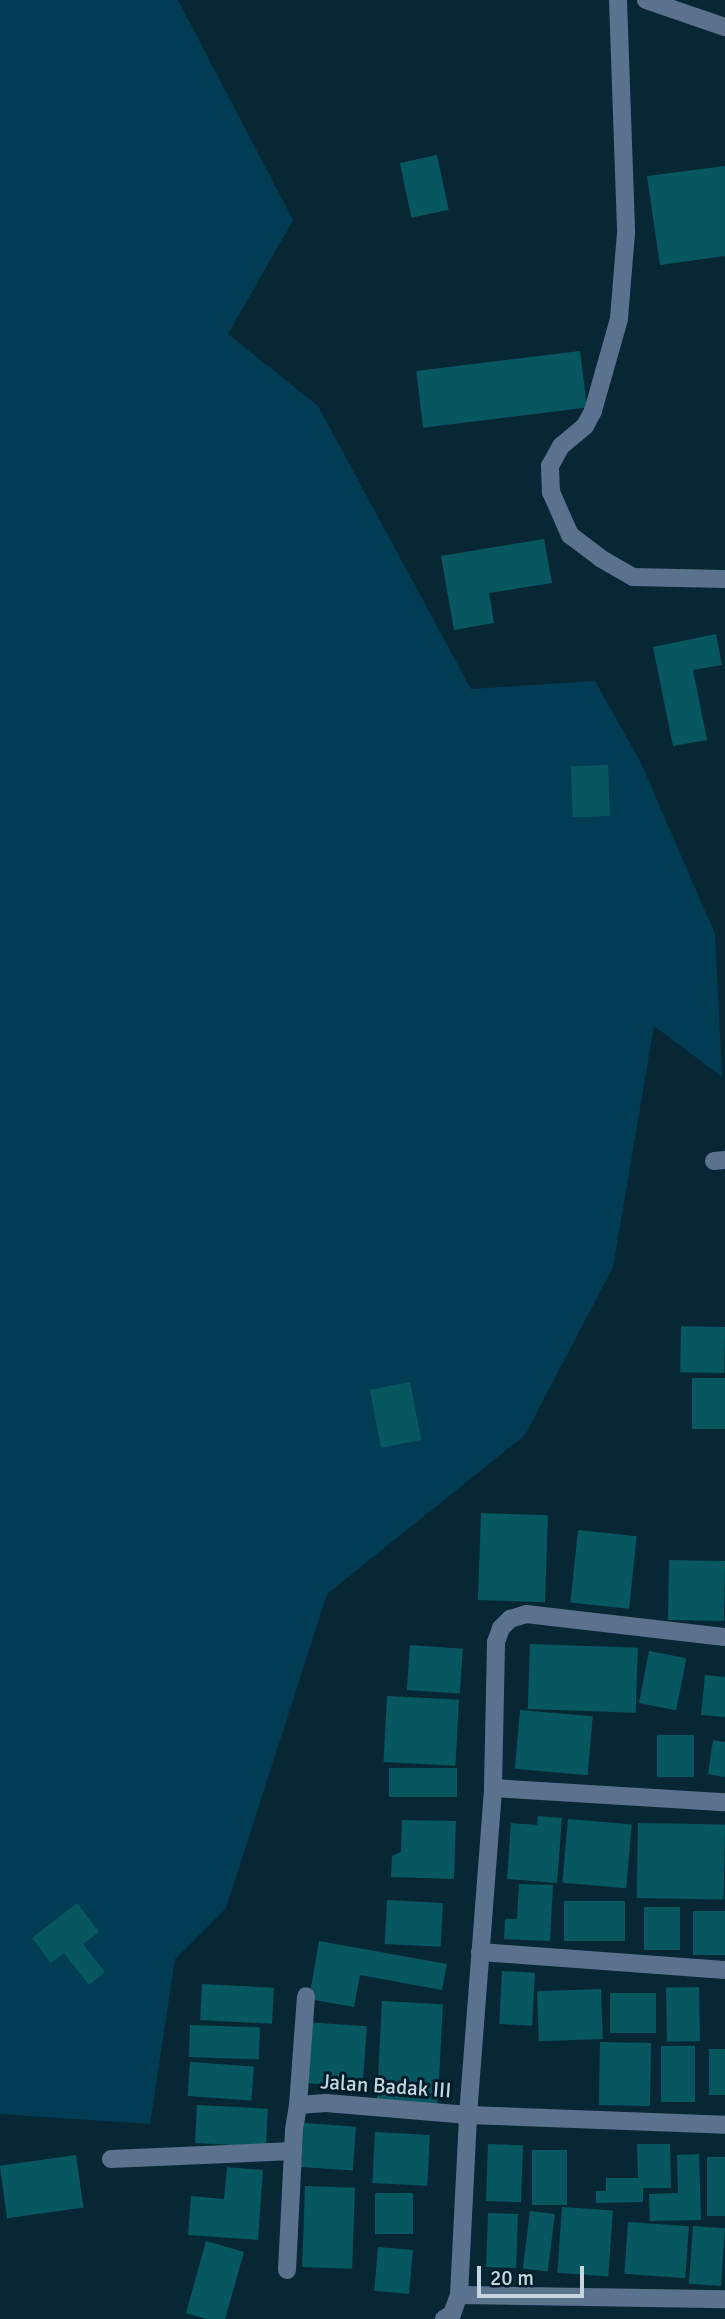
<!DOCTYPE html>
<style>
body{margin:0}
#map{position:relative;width:725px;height:2319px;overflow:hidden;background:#082734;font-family:Signika,sans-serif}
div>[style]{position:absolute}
.green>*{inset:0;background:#003c53}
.building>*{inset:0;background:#075760;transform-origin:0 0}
.minor>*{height:18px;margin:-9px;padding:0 9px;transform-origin:9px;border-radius:9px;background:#5a728e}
span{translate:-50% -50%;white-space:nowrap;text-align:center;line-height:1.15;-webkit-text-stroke:6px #001d2a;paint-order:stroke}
.street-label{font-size:21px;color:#c6d6df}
.scale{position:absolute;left:477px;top:2266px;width:107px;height:32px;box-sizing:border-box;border:4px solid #c6d6df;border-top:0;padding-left:9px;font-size:21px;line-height:24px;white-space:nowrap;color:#c6d6df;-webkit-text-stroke:5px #001d2a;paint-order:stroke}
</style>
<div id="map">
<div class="green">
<div style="clip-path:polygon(0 0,178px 0,293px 220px,228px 334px,318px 406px,471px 689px,595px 681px,641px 763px,715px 934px,722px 1077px,654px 1026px,613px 1267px,525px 1435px,327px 1594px,226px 1908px,175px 1959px,150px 2124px,0 2114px)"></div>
</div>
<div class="building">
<div style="left:437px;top:155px;width:56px;height:38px;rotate:78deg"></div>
<div style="clip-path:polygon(725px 166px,725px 256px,660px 265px,647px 176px)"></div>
<div style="left:580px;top:351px;width:57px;height:165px;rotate:83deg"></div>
<div style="clip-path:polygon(544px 539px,552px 583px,489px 593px,494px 623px,454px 630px,441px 556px)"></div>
<div style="clip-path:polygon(716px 634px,722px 665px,693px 670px,707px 740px,673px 746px,653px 647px)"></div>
<div style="left:608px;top:765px;width:51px;height:37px;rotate:88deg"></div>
<div style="left:725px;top:1327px;width:46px;height:44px;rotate:91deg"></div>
<div style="left:725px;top:1378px;width:51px;height:33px;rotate:90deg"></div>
<div style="left:410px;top:1382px;width:59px;height:41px;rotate:79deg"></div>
<div style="left:481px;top:1513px;width:67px;height:87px;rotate:2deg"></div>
<div style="left:578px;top:1530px;width:59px;height:73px;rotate:6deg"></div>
<div style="left:669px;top:1560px;width:56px;height:60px;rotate:1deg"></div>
<div style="left:530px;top:1644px;width:108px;height:65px;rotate:2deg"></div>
<div style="left:410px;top:1645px;width:53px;height:45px;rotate:4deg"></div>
<div style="left:649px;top:1651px;width:38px;height:53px;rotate:11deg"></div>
<div style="clip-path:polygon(705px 1675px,725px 1677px,725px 1717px,701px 1715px)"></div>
<div style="left:387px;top:1696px;width:72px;height:66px;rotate:3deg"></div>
<div style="left:520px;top:1710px;width:73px;height:59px;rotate:5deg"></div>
<div style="left:657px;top:1735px;width:37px;height:42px"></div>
<div style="clip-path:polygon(713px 1740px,725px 1742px,725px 1777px,708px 1774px)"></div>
<div style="left:389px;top:1768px;width:68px;height:29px"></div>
<div style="clip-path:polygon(538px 1816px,562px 1818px,557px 1883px,507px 1879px,511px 1823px,537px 1825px)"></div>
<div style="left:568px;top:1819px;width:64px;height:64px;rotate:5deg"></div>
<div style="clip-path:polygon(402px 1820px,456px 1821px,454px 1879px,391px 1877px,392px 1856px,401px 1852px)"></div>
<div style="left:638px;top:1823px;width:87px;height:75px;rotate:1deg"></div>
<div style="clip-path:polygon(519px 1884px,553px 1885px,550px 1941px,504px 1939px,505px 1919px,517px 1919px)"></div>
<div style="left:387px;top:1900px;width:56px;height:44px;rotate:3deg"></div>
<div style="left:564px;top:1901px;width:61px;height:40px"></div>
<div style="clip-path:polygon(77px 1903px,99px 1932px,83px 1944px,105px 1972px,89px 1985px,64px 1953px,51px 1963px,32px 1938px)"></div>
<div style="left:644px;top:1907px;width:36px;height:43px"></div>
<div style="left:693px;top:1911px;width:32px;height:44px"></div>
<div style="clip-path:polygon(319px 1941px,447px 1964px,442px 1990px,360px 1975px,354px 2007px,309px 1999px)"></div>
<div style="left:502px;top:1971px;width:33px;height:53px;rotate:3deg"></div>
<div style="left:202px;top:1984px;width:72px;height:36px;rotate:3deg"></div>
<div style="left:699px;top:1987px;width:54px;height:33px;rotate:89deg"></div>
<div style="left:601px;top:1989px;width:50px;height:64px;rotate:88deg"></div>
<div style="left:610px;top:1993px;width:46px;height:40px"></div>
<div style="left:382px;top:2001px;width:61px;height:102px;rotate:3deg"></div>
<div style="left:305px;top:2022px;width:62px;height:61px;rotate:4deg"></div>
<div style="left:190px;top:2025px;width:70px;height:32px;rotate:2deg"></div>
<div style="left:600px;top:2042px;width:51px;height:63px;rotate:1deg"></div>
<div style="left:695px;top:2046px;width:56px;height:34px;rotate:90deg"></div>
<div style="left:709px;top:2049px;width:16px;height:46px"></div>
<div style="left:190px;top:2062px;width:64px;height:34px;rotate:4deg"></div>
<div style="left:197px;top:2105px;width:71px;height:38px;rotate:3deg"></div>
<div style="left:304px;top:2123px;width:52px;height:44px;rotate:4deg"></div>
<div style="left:375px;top:2132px;width:55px;height:51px;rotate:3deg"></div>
<div style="left:488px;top:2144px;width:35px;height:57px;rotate:2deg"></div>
<div style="clip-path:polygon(637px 2144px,670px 2144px,671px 2188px,643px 2188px,643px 2202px,596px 2203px,596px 2191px,606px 2191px,606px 2178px,638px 2178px)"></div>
<div style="left:532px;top:2150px;width:35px;height:55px"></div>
<div style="clip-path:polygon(699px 2154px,701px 2220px,650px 2221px,649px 2194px,678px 2193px,677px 2155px)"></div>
<div style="left:76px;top:2155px;width:53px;height:77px;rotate:82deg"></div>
<div style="left:725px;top:2157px;width:59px;height:18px;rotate:90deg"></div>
<div style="clip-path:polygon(227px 2167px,263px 2170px,258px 2240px,188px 2235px,191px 2196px,224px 2199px)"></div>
<div style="left:305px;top:2186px;width:50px;height:81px;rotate:2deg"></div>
<div style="left:375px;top:2193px;width:38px;height:41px"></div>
<div style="left:562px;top:2207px;width:51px;height:66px;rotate:4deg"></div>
<div style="left:530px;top:2211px;width:25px;height:58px;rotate:7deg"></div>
<div style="left:488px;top:2213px;width:30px;height:54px;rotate:2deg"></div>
<div style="left:628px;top:2222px;width:61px;height:52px;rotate:4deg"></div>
<div style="left:693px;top:2226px;width:32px;height:58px;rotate:4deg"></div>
<div style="clip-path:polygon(206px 2241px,244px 2252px,225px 2319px,207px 2319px,186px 2313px)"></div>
<div style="left:378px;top:2247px;width:35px;height:44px;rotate:5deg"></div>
</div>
<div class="minor">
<div style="left:618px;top:0;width:233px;rotate:88deg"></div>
<div style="left:626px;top:233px;width:86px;rotate:94.7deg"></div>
<div style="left:619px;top:319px;width:96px;rotate:105.8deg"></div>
<div style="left:593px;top:411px;width:17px;rotate:118deg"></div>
<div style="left:585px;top:426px;width:31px;rotate:140deg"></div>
<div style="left:561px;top:446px;width:23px;rotate:119deg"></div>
<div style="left:550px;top:466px;width:26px;rotate:88deg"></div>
<div style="left:551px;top:492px;width:47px;rotate:66.2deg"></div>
<div style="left:570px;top:535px;width:38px;rotate:37deg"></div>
<div style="left:600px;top:558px;width:38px;rotate:30deg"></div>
<div style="left:633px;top:577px;width:92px;rotate:1.2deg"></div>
<div style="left:646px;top:0;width:83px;rotate:18.9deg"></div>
<div style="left:714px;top:1161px;width:11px;rotate:-5deg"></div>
<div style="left:493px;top:1788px;width:232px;rotate:3.5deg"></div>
<div style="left:480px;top:1952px;width:246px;rotate:4.2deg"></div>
<div style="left:298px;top:2105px;width:109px;rotate:-85.8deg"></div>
<div style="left:111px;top:2159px;width:182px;rotate:-2.5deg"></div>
<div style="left:287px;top:2270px;width:140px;rotate:-87.1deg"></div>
<div style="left:294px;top:2130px;width:25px;rotate:-81deg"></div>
<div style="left:298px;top:2105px;width:28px;rotate:-4deg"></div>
<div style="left:326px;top:2103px;width:143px;rotate:4.8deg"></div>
<div style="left:468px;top:2115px;width:257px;rotate:2.2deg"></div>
<div style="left:459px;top:2295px;width:266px;rotate:0.9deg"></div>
<div style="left:444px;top:2319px;width:9px;rotate:-32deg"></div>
<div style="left:452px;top:2314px;width:20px;rotate:-70deg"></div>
<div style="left:459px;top:2295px;width:180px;rotate:-87.1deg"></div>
<div style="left:468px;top:2115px;width:328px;rotate:-85.6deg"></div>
<div style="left:493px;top:1788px;width:146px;rotate:-88.8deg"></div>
<div style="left:496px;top:1642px;width:15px;rotate:-70deg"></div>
<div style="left:501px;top:1628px;width:13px;rotate:-45deg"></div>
<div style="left:510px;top:1619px;width:17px;rotate:-17deg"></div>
<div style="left:526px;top:1614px;width:200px;rotate:6.6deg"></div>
</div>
<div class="street-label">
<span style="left:386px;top:2086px;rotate:4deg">Jalan Badak III</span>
</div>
<div class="scale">20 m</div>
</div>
